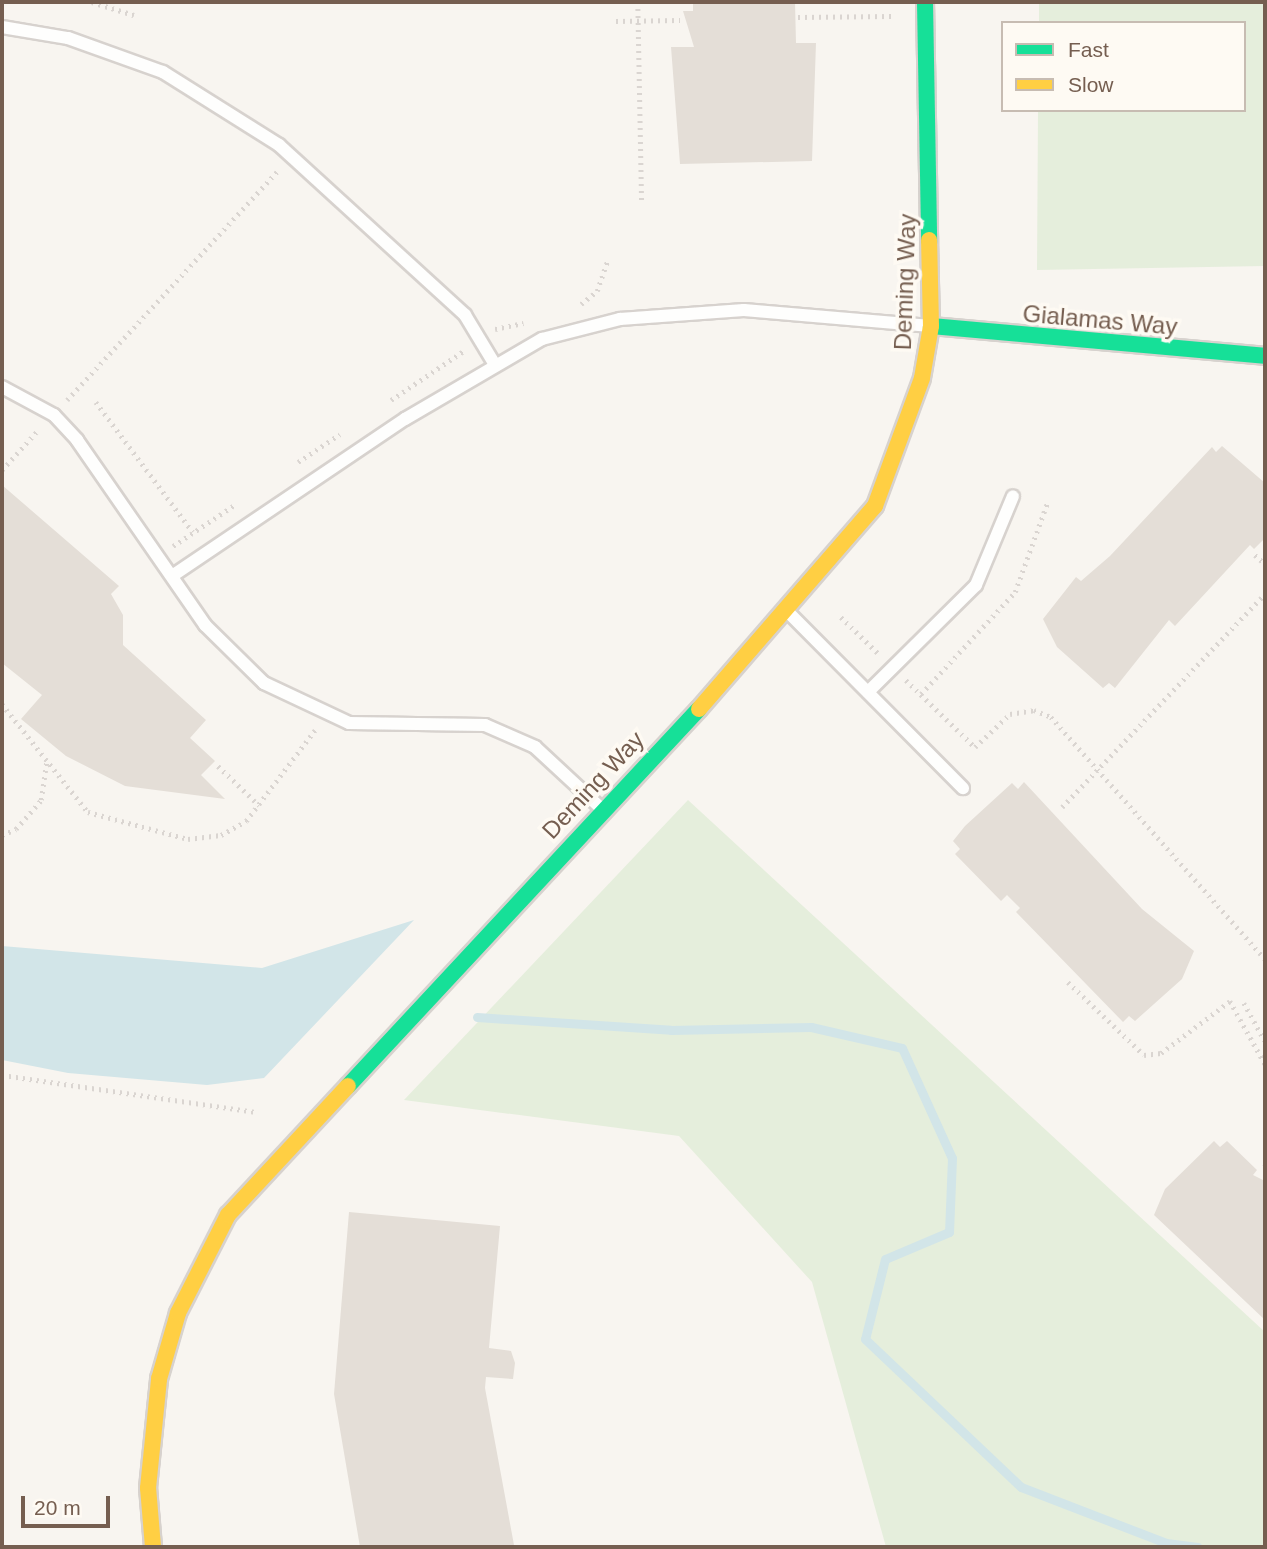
<!DOCTYPE html>
<style>
body{margin:0}
#map{position:relative;width:1267px;height:1549px;overflow:hidden;background:#f8f5f0;font-family:Helvetica,sans-serif}
div>[style]{position:absolute}
.green>*{inset:0;background:#e5eedc}
.water>*{inset:0;background:#d2e5e8}
.stream>*{height:9px;margin:-4.5px;padding:0 4.5px;transform-origin:4.5px;border-radius:4.5px;background:#d2e5e8}
.building>*{inset:0;background:#e4ded7}
.path>*{height:4.5px;margin-top:-2.25px;transform-origin:0;background:repeating-linear-gradient(90deg,#dad5d1 0 2px,transparent 0 7px)}
.roads{filter:drop-shadow(2px 0 #d7d2ce) drop-shadow(-2px 0 #d7d2ce) drop-shadow(0 2px #d7d2ce) drop-shadow(0 -2px #d7d2ce)}
.lane>*{height:12px;margin:-6px;padding:0 6px;transform-origin:6px;border-radius:6px;background:#fefefd}
.fast>*{height:16px;margin:-8px;padding:0 8px;transform-origin:8px;border-radius:8px;background:#16e098}
.slow>*{height:16px;margin:-8px;padding:0 8px;transform-origin:8px;border-radius:8px;background:#ffcf43}
span{translate:-50% -50%;white-space:nowrap;text-align:center;line-height:1.15;-webkit-text-stroke:7px #fefaf3;paint-order:stroke}
.street-label{font-size:24px;color:#755e50}
.frame{position:absolute;inset:0;border:4px solid #755e50;pointer-events:none}
.legend{position:absolute;left:1001px;top:21px;width:245px;height:91px;box-sizing:border-box;background:#fefaf3;border:2px solid #c7bcb2;margin:0;padding:9px 12px;list-style:none;font-size:21px;color:#755e50}
.legend li{display:flex;align-items:center;gap:14px;height:35px}
.legend b{width:35px;border:2px solid #c7bcb2}
.scale{position:absolute;left:21px;top:1496px;width:89px;height:32px;box-sizing:border-box;border:4px solid #755e50;border-top:0;padding-left:9px;font-size:21px;line-height:24px;white-space:nowrap;color:#755e50;-webkit-text-stroke:5px #fefaf3;paint-order:stroke}
</style>
<div id="map">
<div class="green">
<div style="clip-path:polygon(1039px 2px,1265px 2px,1265px 266px,1037px 270px,1038px 110px,1244px 110px,1244px 23px,1039px 23px)"></div>
<div style="clip-path:polygon(688px 800px,1265px 1332px,1265px 1547px,886px 1547px,812px 1282px,679px 1136px,404px 1100px)"></div>
</div>
<div class="water">
<div style="clip-path:polygon(414px 920px,264px 1078px,207px 1085px,68px 1073px,2px 1060px,2px 946px,262px 968px)"></div>
</div>
<div class="stream">
<div style="left:477px;top:1017px;width:194px;rotate:3.8deg"></div>
<div style="left:671px;top:1030px;width:140px;rotate:-1.2deg"></div>
<div style="left:811px;top:1027px;width:93px;rotate:13deg"></div>
<div style="left:902px;top:1048px;width:121px;rotate:65.6deg"></div>
<div style="left:952px;top:1158px;width:74px;rotate:92.3deg"></div>
<div style="left:949px;top:1232px;width:69px;rotate:157.1deg"></div>
<div style="left:885px;top:1259px;width:82px;rotate:104deg"></div>
<div style="left:865px;top:1339px;width:215px;rotate:43.5deg"></div>
<div style="left:1021px;top:1487px;width:155px;rotate:21.1deg"></div>
<div style="left:1166px;top:1543px;width:32px;rotate:7deg"></div>
</div>
<div class="building">
<div style="clip-path:polygon(693px 2px,795px 2px,796px 43px,816px 43px,812px 161px,680px 164px,671px 47px,694px 47px,683px 11px,693px 11px)"></div>
<div style="clip-path:polygon(1222px 446px,1265px 483px,1265px 538px,1254px 549px,1250px 545px,1175px 626px,1169px 620px,1115px 688px,1109px 683px,1103px 688px,1057px 647px,1043px 619px,1076px 577px,1081px 581px,1110px 556px,1212px 447px,1216px 452px)"></div>
<div style="clip-path:polygon(2px 485px,119px 586px,111px 594px,123px 615px,123px 645px,206px 720px,190px 738px,215px 761px,201px 775px,225px 799px,125px 786px,66px 756px,21px 719px,42px 695px,2px 663px)"></div>
<div style="clip-path:polygon(1024px 782px,1142px 909px,1194px 951px,1182px 979px,1135px 1021px,1129px 1016px,1123px 1022px,1016px 912px,1020px 908px,1007px 895px,1001px 901px,955px 854px,960px 849px,953px 841px,965px 826px,1012px 783px,1018px 789px)"></div>
<div style="clip-path:polygon(1214px 1141px,1220px 1147px,1227px 1141px,1257px 1170px,1253px 1175px,1265px 1181px,1265px 1320px,1154px 1215px,1165px 1189px)"></div>
<div style="clip-path:polygon(349px 1212px,500px 1226px,489px 1348px,511px 1351px,515px 1363px,513px 1379px,486px 1377px,485px 1388px,514px 1545px,360px 1547px,334px 1394px)"></div>
</div>
<div class="path">
<div style="left:92px;top:2px;width:44px;rotate:17.2deg"></div>
<div style="left:638px;top:2px;width:201px;rotate:88.9deg"></div>
<div style="left:798px;top:17px;width:94px;rotate:-0.6deg"></div>
<div style="left:616px;top:21px;width:64px;rotate:-0.9deg"></div>
<div style="left:581px;top:304px;width:21px;rotate:-39deg"></div>
<div style="left:597px;top:291px;width:31px;rotate:-71deg"></div>
<div style="left:495px;top:329px;width:29px;rotate:-12deg"></div>
<div style="left:67px;top:400px;width:310px;rotate:-47.4deg"></div>
<div style="left:391px;top:400px;width:89px;rotate:-34deg"></div>
<div style="left:96px;top:402px;width:162px;rotate:53.3deg"></div>
<div style="left:298px;top:462px;width:50px;rotate:-33.7deg"></div>
<div style="left:2px;top:470px;width:55px;rotate:-47.9deg"></div>
<div style="left:173px;top:546px;width:76px;rotate:-33.7deg"></div>
<div style="left:1255px;top:555px;width:13px;rotate:42deg"></div>
<div style="left:841px;top:617px;width:54px;rotate:44.3deg"></div>
<div style="left:906px;top:680px;width:96px;rotate:44.2deg"></div>
<div style="left:975px;top:747px;width:48px;rotate:-43.3deg"></div>
<div style="left:1010px;top:714px;width:24px;rotate:-9deg"></div>
<div style="left:1034px;top:710px;width:18px;rotate:22deg"></div>
<div style="left:1051px;top:717px;width:323px;rotate:48.5deg"></div>
<div style="left:921px;top:694px;width:139px;rotate:-47.3deg"></div>
<div style="left:1015px;top:592px;width:97px;rotate:-70.1deg"></div>
<div style="left:2px;top:704px;width:138px;rotate:51.5deg"></div>
<div style="left:88px;top:812px;width:104px;rotate:15.1deg"></div>
<div style="left:188px;top:839px;width:33px;rotate:-7deg"></div>
<div style="left:221px;top:835px;width:29px;rotate:-29deg"></div>
<div style="left:246px;top:821px;width:114px;rotate:-52.8deg"></div>
<div style="left:218px;top:766px;width:57px;rotate:43.6deg"></div>
<div style="left:1062px;top:807px;width:294px;rotate:-46.4deg"></div>
<div style="left:2px;top:835px;width:15px;rotate:-23deg"></div>
<div style="left:16px;top:829px;width:38px;rotate:-49deg"></div>
<div style="left:41px;top:800px;width:41px;rotate:-81.7deg"></div>
<div style="left:1068px;top:982px;width:105px;rotate:43.8deg"></div>
<div style="left:1144px;top:1055px;width:17px;rotate:-7deg"></div>
<div style="left:1161px;top:1053px;width:86px;rotate:-37deg"></div>
<div style="left:1230px;top:1001px;width:72px;rotate:60.9deg"></div>
<div style="left:1244px;top:1003px;width:43px;rotate:61.1deg"></div>
<div style="left:2px;top:1075px;width:258px;rotate:8.3deg"></div>
<div style="left:1264px;top:1167px;width:1px;rotate:-45deg"></div>
</div>
<div class="roads">
<div class="lane">
<div style="left:2px;top:27px;width:67px;rotate:9.5deg"></div>
<div style="left:68px;top:38px;width:101px;rotate:19.7deg"></div>
<div style="left:163px;top:72px;width:137px;rotate:32.2deg"></div>
<div style="left:279px;top:145px;width:252px;rotate:42.4deg"></div>
<div style="left:465px;top:315px;width:56px;rotate:58.9deg"></div>
<div style="left:2px;top:387px;width:59px;rotate:28.3deg"></div>
<div style="left:54px;top:415px;width:34px;rotate:47deg"></div>
<div style="left:77px;top:440px;width:225px;rotate:55.3deg"></div>
<div style="left:205px;top:625px;width:83px;rotate:44.5deg"></div>
<div style="left:264px;top:683px;width:94px;rotate:25.2deg"></div>
<div style="left:349px;top:723px;width:136px;rotate:0.8deg"></div>
<div style="left:485px;top:725px;width:55px;rotate:23.7deg"></div>
<div style="left:535px;top:747px;width:91px;rotate:42.8deg"></div>
<div style="left:172px;top:576px;width:281px;rotate:-34deg"></div>
<div style="left:405px;top:419px;width:159px;rotate:-30.3deg"></div>
<div style="left:542px;top:339px;width:81px;rotate:-14.4deg"></div>
<div style="left:620px;top:319px;width:124px;rotate:-4.2deg"></div>
<div style="left:744px;top:310px;width:187px;rotate:4.9deg"></div>
<div style="left:789px;top:613px;width:247px;rotate:45.2deg"></div>
<div style="left:868px;top:692px;width:152px;rotate:-44.7deg"></div>
<div style="left:976px;top:585px;width:96px;rotate:-67.4deg"></div>
</div>
<div class="fast">
<div style="left:925px;top:2px;width:238px;rotate:89deg"></div>
<div style="left:931px;top:326px;width:335px;rotate:5.1deg"></div>
<div style="left:348px;top:1086px;width:515px;rotate:-47.05deg"></div>
</div>
<div class="slow">
<div style="left:699px;top:709px;width:269px;rotate:-49.1deg"></div>
<div style="left:875px;top:506px;width:136px;rotate:-69.8deg"></div>
<div style="left:922px;top:378px;width:53px;rotate:-80.2deg"></div>
<div style="left:931px;top:326px;width:86px;rotate:-91.3deg"></div>
<div style="left:153px;top:1547px;width:59px;rotate:-94.8deg"></div>
<div style="left:148px;top:1488px;width:110px;rotate:-84.2deg"></div>
<div style="left:159px;top:1379px;width:69px;rotate:-73.9deg"></div>
<div style="left:178px;top:1313px;width:110px;rotate:-63deg"></div>
<div style="left:228px;top:1215px;width:176px;rotate:-47.1deg"></div>
</div>
</div>
<div class="street-label">
<span style="left:905px;top:282px;rotate:-88deg">Deming Way</span>
<span style="left:1100px;top:320px;rotate:5deg">Gialamas Way</span>
<span style="left:593px;top:785px;rotate:-47deg">Deming Way</span>
</div>
<div class="frame"></div>
<ul class="legend">
<li><b style="height:9px;background:#16e098"></b>Fast</li>
<li><b style="height:9px;background:#ffcf43"></b>Slow</li>
</ul>
<div class="scale">20 m</div>
</div>
